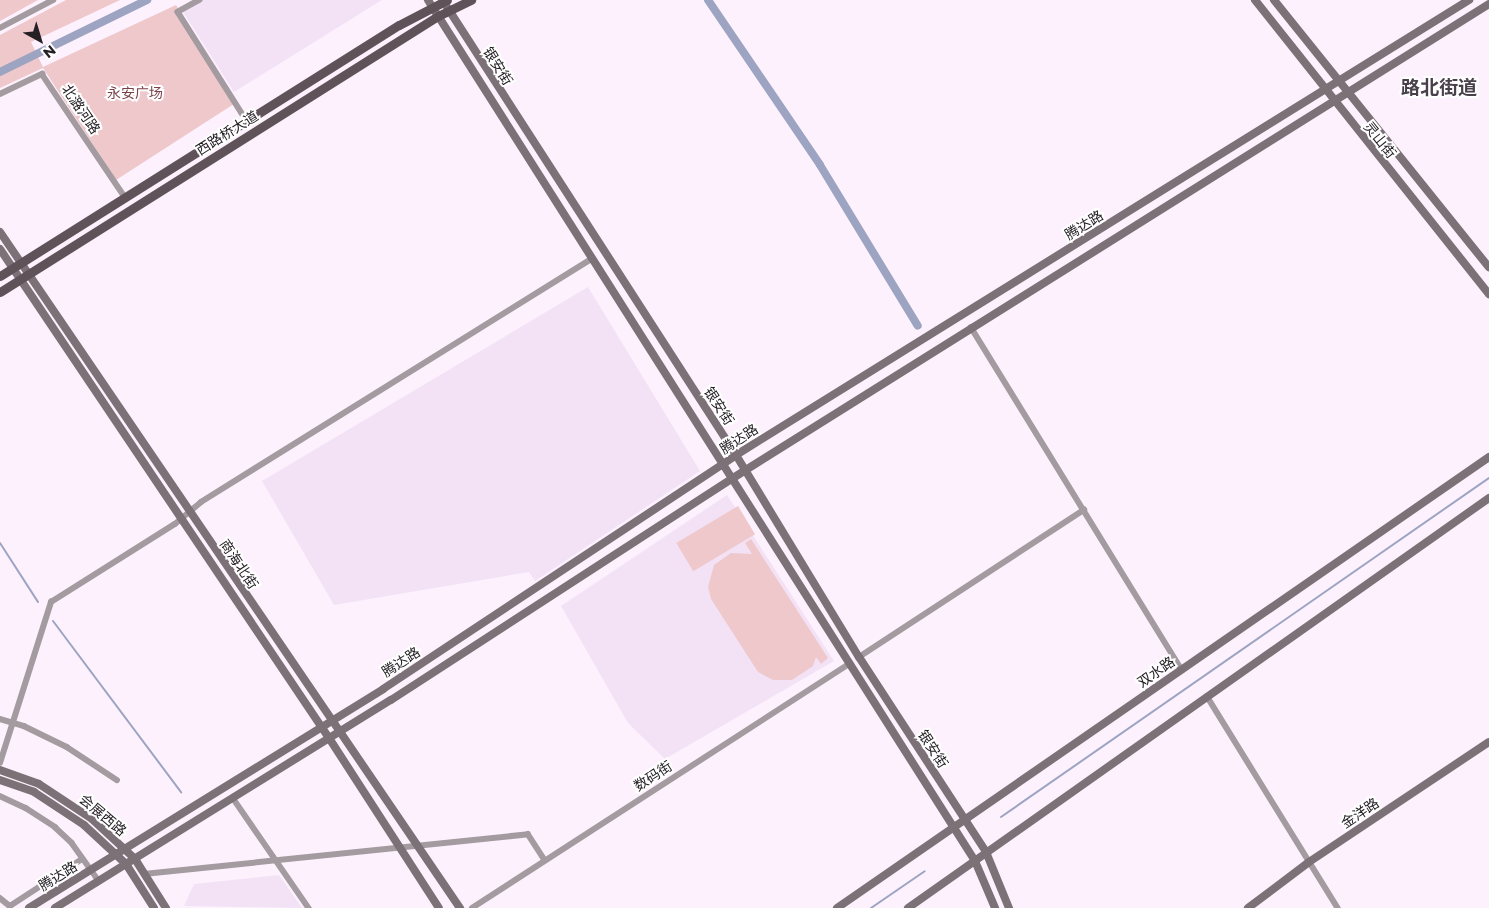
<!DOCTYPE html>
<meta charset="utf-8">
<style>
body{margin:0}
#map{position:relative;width:1489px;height:908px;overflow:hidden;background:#fdf1fe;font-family:Montserrat,"Noto Sans SC",sans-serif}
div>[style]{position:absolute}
.built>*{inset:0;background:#f3e2f5}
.green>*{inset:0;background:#efc8cc;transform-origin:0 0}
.stream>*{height:2px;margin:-1px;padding:0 1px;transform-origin:1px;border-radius:1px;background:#9da4c2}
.canal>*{height:8px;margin:-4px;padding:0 4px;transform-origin:4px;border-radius:4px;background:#9da4c2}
.street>*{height:5.5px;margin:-2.75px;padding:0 2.75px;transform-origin:2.75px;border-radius:2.75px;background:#a39b9f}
.secondary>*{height:8px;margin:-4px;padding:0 4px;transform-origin:4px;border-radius:4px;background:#7b7176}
.primary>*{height:9px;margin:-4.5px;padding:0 4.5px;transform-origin:4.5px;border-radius:4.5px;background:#5f5359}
span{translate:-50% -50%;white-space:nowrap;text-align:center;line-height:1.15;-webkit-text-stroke:4px #fff;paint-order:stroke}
.street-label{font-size:14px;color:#242024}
.park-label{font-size:14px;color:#79434a}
.district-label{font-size:19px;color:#4a404b;font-weight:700}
.north{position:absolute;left:15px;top:15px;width:50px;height:50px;-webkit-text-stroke:4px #fff;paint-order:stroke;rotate:141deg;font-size:14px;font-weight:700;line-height:20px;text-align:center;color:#242024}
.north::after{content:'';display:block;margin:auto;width:18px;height:22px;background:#242024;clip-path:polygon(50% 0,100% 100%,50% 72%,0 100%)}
</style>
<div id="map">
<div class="built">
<div style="clip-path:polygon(202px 0,382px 0,234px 92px,183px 12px)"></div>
<div style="clip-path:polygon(588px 287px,700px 471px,535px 581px,529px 572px,334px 605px,262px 481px)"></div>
<div style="clip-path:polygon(727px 495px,834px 661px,665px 759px,628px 723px,561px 606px)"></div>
<div style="clip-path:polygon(279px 875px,302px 908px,184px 906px,194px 884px)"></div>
</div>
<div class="green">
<div style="clip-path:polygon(0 0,38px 0,0 21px)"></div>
<div style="clip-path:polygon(66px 0,120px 0,31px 42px,43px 67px,176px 5px,237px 102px,116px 180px,43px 68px,0 88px,0 35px)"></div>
<div style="left:738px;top:506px;width:33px;height:72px;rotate:59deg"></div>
<div style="clip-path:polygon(751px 539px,828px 658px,821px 664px,816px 657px,813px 666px,792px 680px,773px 680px,758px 672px,711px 599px,708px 587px,714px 565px,731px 553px,752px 554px,745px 543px)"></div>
</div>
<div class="stream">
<div style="left:0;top:543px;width:70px;rotate:57.2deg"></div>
<div style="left:53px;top:621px;width:214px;rotate:53.2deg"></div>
<div style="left:1001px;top:817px;width:594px;rotate:-34.79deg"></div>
<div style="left:871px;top:908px;width:65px;rotate:-34.4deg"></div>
</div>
<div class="canal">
<div style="left:708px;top:0;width:199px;rotate:55.8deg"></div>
<div style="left:820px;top:165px;width:188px;rotate:58.7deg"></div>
<div style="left:0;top:72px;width:164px;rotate:-26.1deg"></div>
</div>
<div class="street">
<div style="left:200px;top:0;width:25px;rotate:151deg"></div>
<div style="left:178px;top:12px;width:129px;rotate:57.7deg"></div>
<div style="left:0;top:28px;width:60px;rotate:-27.8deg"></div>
<div style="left:0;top:94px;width:47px;rotate:-25.5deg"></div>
<div style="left:42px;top:74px;width:148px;rotate:56deg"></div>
<div style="left:971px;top:327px;width:403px;rotate:58.4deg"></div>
<div style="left:859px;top:657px;width:269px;rotate:-33.2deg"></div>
<div style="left:1207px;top:696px;width:249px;rotate:58.3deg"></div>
<div style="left:0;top:719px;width:25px;rotate:16deg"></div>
<div style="left:24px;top:726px;width:48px;rotate:26deg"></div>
<div style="left:67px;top:747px;width:60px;rotate:33.4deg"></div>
<div style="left:0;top:763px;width:169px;rotate:-72.4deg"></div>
<div style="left:51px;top:602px;width:146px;rotate:-32.2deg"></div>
<div style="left:175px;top:524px;width:34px;rotate:-40deg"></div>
<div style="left:201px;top:502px;width:460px;rotate:-31.9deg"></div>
<div style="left:0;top:796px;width:29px;rotate:25deg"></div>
<div style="left:26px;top:808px;width:35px;rotate:33deg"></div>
<div style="left:55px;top:827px;width:23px;rotate:43deg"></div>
<div style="left:72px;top:843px;width:47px;rotate:54.6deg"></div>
<div style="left:233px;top:798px;width:134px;rotate:55.4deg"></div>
<div style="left:144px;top:874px;width:386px;rotate:-5.9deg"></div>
<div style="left:528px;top:834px;width:31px;rotate:57deg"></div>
<div style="left:0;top:898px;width:13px;rotate:39deg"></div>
<div style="left:10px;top:906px;width:86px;rotate:-33.1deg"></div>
<div style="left:472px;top:908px;width:448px;rotate:-32.9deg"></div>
</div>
<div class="secondary">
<div style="left:428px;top:0;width:1020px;rotate:57.57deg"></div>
<div style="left:975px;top:861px;width:51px;rotate:66.9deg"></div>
<div style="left:1255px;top:0;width:376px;rotate:51.5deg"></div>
<div style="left:1274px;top:0;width:343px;rotate:51.2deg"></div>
<div style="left:447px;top:7px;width:533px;rotate:57.17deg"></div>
<div style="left:736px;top:455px;width:237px;rotate:58.7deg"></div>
<div style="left:859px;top:657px;width:233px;rotate:56.9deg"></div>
<div style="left:986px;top:852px;width:61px;rotate:67.7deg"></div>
<div style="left:0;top:232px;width:818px;rotate:55.77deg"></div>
<div style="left:0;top:249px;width:589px;rotate:56.07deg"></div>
<div style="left:329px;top:738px;width:202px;rotate:57.1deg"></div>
<div style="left:0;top:770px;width:41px;rotate:19.7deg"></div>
<div style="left:39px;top:784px;width:64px;rotate:33.4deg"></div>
<div style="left:92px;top:819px;width:59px;rotate:42.9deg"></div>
<div style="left:135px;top:859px;width:58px;rotate:57.7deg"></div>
<div style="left:0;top:780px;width:36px;rotate:19deg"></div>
<div style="left:34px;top:792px;width:60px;rotate:33.4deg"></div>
<div style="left:84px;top:825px;width:57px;rotate:42.9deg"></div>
<div style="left:126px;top:864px;width:52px;rotate:57.5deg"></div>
<div style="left:29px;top:908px;width:416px;rotate:-31.7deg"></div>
<div style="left:383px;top:689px;width:424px;rotate:-33.5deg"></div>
<div style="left:736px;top:455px;width:863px;rotate:-31.83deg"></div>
<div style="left:55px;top:908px;width:395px;rotate:-31.8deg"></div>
<div style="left:391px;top:700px;width:408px;rotate:-33deg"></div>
<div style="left:733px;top:478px;width:892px;rotate:-32.09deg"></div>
<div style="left:837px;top:908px;width:793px;rotate:-34.67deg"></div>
<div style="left:908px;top:908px;width:711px;rotate:-35.21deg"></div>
<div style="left:1248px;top:908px;width:76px;rotate:-37deg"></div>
<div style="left:1309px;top:862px;width:216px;rotate:-33.7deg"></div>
</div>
<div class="primary">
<div style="left:0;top:276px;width:471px;rotate:-32.2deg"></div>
<div style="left:399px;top:25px;width:54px;rotate:-27.5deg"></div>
<div style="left:0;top:292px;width:518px;rotate:-32.22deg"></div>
<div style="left:438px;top:16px;width:37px;rotate:-26deg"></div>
</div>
<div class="street-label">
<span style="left:498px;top:66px;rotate:58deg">银安街</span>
<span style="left:81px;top:109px;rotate:56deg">北潞河路</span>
<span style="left:227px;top:133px;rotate:-32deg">西路桥大道</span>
<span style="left:1380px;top:140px;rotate:51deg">灵山街</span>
<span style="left:1084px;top:225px;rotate:-32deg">腾达路</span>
<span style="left:719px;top:406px;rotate:57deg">银安街</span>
<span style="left:739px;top:439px;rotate:-33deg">腾达路</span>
<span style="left:239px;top:564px;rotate:56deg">商海北街</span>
<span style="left:401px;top:662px;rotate:-33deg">腾达路</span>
<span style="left:1156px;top:672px;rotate:-35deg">双水路</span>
<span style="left:933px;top:749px;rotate:57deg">银安街</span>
<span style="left:653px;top:776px;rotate:-33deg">数码街</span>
<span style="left:1360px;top:813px;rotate:-34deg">金洋路</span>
<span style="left:103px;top:815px;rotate:40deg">会展西路</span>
<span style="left:58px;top:876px;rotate:-32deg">腾达路</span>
</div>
<div class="park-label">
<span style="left:135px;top:93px">永安广场</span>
</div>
<div class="district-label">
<span style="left:1439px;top:88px">路北街道</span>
</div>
<div class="north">N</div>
</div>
